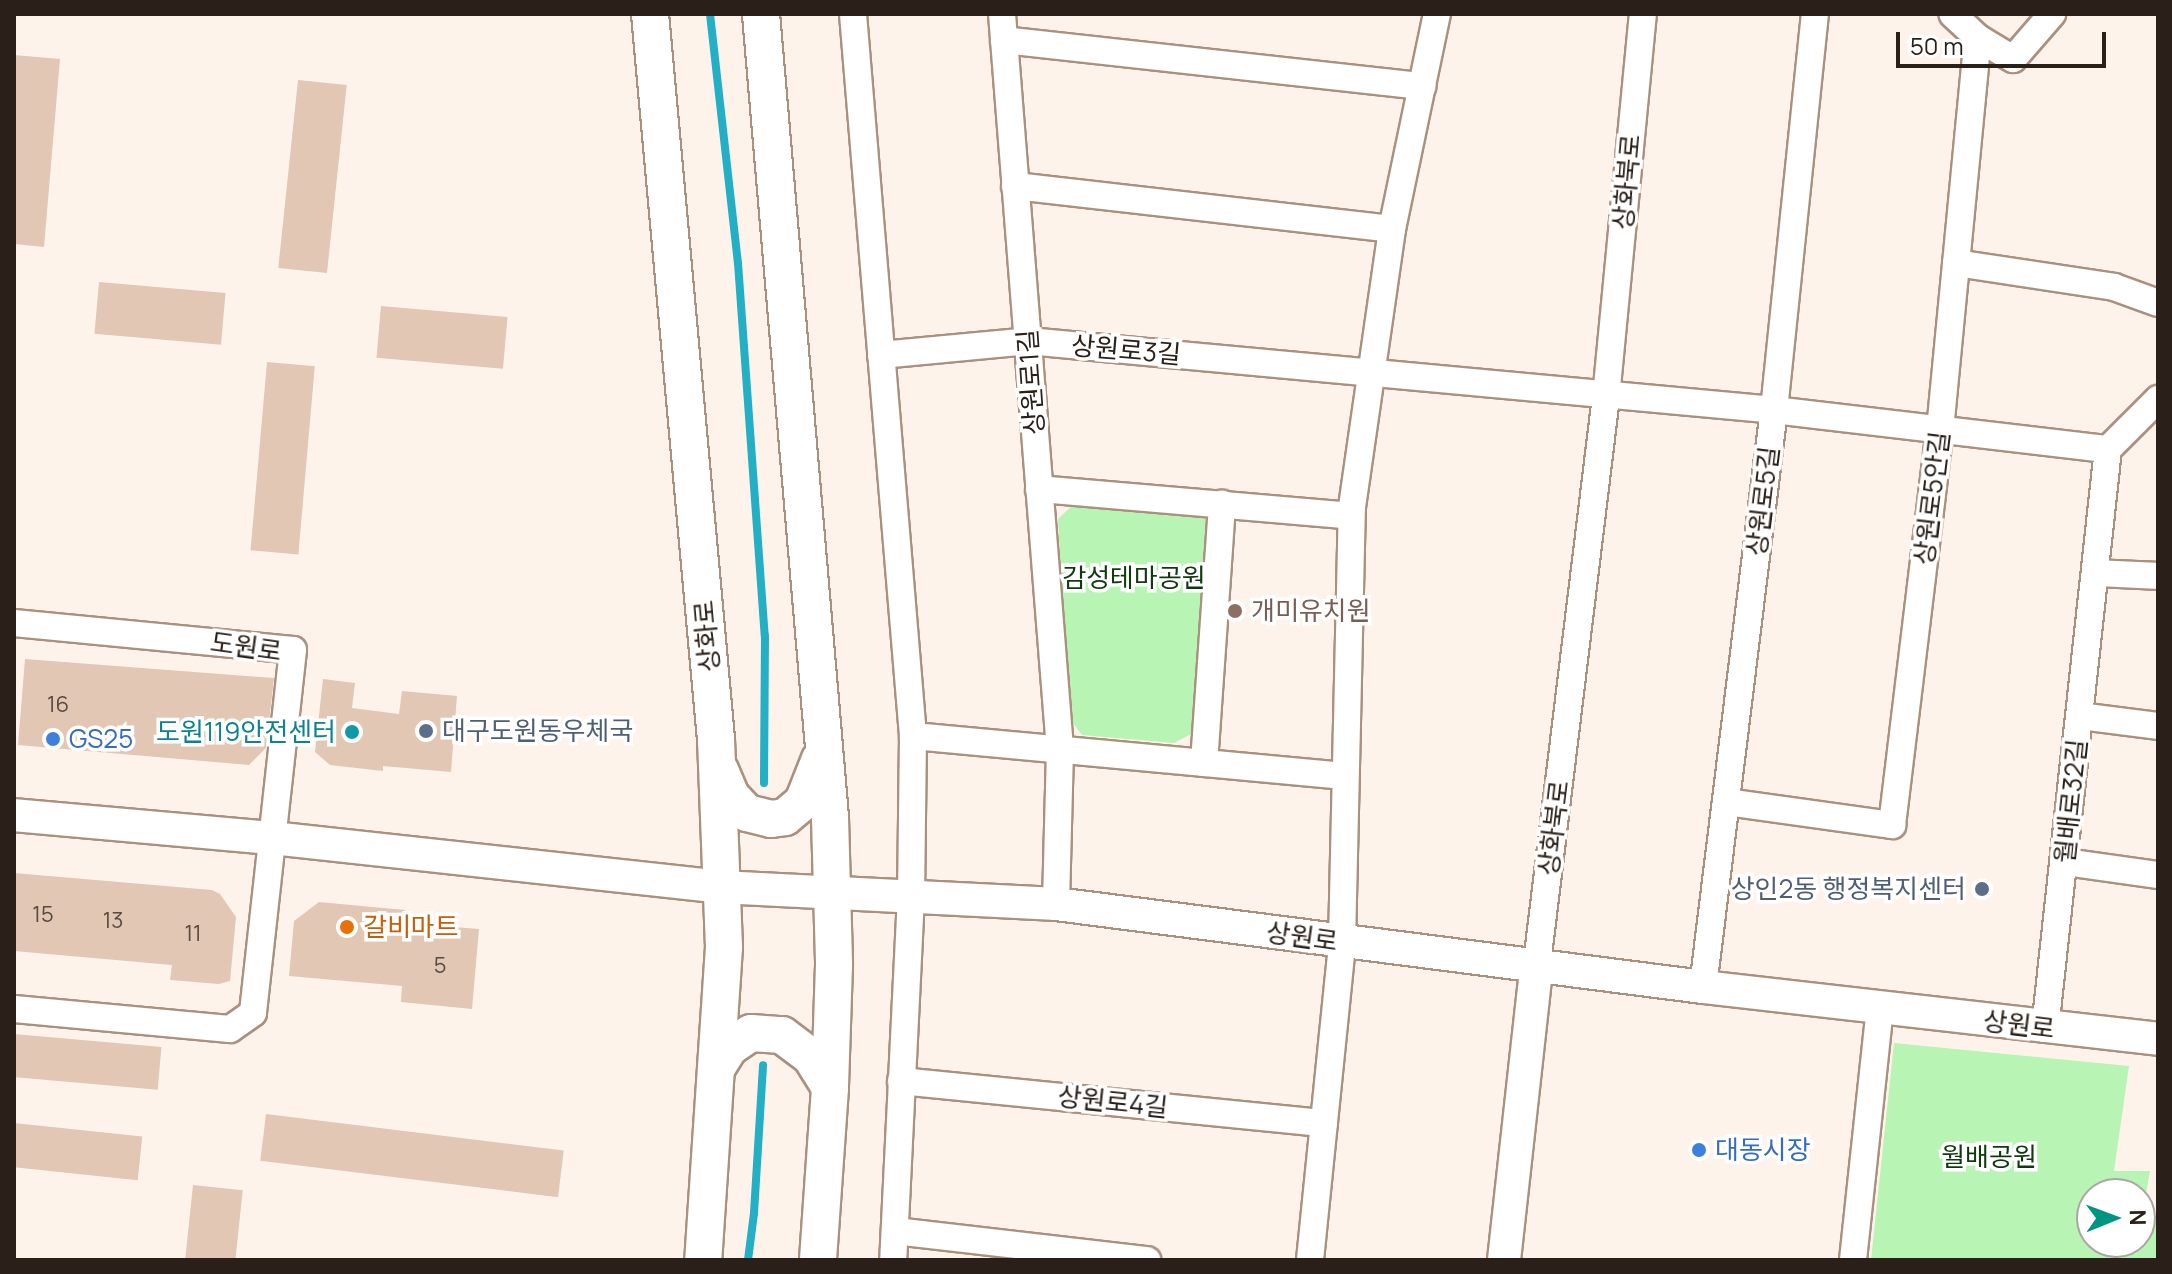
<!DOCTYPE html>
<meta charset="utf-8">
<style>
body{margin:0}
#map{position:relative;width:2172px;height:1274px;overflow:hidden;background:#fef3eb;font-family:Manrope,"Noto Sans KR",sans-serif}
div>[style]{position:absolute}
.green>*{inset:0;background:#b8f4b3}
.stream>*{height:8px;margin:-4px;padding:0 4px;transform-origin:4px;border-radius:4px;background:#23afc5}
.building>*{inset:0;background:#e1c7b4;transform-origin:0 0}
.roads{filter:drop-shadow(2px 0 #aa917f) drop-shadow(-2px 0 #aa917f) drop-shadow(0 2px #aa917f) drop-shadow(0 -2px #aa917f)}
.minor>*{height:26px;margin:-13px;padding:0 13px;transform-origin:13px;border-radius:13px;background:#fff}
.tertiary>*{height:32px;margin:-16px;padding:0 16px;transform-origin:16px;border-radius:16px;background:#fff}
.secondary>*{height:36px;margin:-18px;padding:0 18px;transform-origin:18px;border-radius:18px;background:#fff}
.dots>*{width:22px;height:22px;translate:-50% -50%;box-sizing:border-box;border:4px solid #fff;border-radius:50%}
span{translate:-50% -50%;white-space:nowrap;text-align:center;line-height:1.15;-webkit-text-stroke:7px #fff;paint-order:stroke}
.number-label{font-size:22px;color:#584a40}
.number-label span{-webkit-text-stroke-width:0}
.street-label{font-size:26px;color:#2a2019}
.park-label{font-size:26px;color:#0e3a0e}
.education-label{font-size:26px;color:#785e54}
.left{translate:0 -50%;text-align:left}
.service-label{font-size:26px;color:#4e5e75}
.right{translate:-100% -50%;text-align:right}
.culture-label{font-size:26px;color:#0d838f}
.shop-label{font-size:26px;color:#366cbe}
.food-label{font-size:26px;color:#c56008}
.frame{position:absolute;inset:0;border:16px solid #2a2019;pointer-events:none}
.north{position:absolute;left:2076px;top:1178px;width:80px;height:80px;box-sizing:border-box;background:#fff;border:2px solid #aaa6a3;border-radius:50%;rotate:89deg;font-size:22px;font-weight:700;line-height:32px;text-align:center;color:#2a2019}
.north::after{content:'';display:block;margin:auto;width:28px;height:36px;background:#009482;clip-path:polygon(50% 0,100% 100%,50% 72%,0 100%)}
.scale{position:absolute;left:1896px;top:32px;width:210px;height:36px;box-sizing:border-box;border:4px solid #2a2019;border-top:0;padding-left:10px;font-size:24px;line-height:28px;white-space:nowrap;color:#2a2019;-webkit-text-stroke:6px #fff;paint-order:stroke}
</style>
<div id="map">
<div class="green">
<div style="clip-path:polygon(1077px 501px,1201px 508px,1212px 524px,1197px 731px,1174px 743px,1082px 735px,1069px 718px,1058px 519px)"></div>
<div style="clip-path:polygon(evenodd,1894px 1043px,2129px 1066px,2114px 1171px,2150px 1171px,2143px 1211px,2158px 1217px,2158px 1260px,1871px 1260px,1894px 1043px,2092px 1194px,2140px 1194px,2140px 1242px,2092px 1242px,2092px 1194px)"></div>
</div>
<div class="stream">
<div style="left:710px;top:14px;width:251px;rotate:83.6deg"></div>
<div style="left:738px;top:263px;width:374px;rotate:85.9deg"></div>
<div style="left:765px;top:636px;width:147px;rotate:90.4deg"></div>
<div style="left:748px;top:1260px;width:47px;rotate:-82.7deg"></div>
<div style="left:754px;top:1213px;width:148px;rotate:-86.5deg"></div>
</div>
<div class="building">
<div style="clip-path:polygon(14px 55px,60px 59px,44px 247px,14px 244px)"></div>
<div style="left:298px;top:80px;width:49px;height:189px;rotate:6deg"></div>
<div style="left:99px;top:282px;width:127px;height:52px;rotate:5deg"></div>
<div style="left:381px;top:306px;width:127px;height:52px;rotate:5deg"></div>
<div style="left:267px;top:362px;width:48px;height:189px;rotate:5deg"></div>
<div style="clip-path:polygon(25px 659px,274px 678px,266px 748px,249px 765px,18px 745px)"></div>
<div style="clip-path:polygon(323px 679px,355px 683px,352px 708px,399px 714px,402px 691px,457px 696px,451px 772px,383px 766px,383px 771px,330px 765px,315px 752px)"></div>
<div style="clip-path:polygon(14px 873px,212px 890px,220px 894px,236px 917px,230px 981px,219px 984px,170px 980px,172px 965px,14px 951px)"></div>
<div style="clip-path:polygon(319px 902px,405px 910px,404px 923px,479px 929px,472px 1009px,401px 1002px,402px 986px,289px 976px,294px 921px)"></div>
<div style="left:14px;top:1034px;width:148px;height:43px;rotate:5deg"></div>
<div style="left:266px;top:1114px;width:300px;height:47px;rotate:7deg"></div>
<div style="left:14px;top:1123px;width:129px;height:44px;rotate:6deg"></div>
<div style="left:193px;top:1185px;width:50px;height:75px;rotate:6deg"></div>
</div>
<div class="roads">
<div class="minor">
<div style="left:853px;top:14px;width:724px;rotate:85.25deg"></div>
<div style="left:913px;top:736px;width:160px;rotate:90.7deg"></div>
<div style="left:911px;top:896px;width:364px;rotate:92.8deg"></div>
<div style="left:1002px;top:14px;width:738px;rotate:85.49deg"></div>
<div style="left:1060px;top:750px;width:154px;rotate:91.5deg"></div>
<div style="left:1978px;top:38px;width:41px;rotate:31deg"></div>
<div style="left:2013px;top:59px;width:60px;rotate:-49.1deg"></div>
<div style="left:1004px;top:40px;width:421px;rotate:6.3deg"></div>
<div style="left:1015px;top:186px;width:379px;rotate:6.5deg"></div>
<div style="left:1956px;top:263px;width:160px;rotate:8.6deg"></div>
<div style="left:2114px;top:287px;width:47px;rotate:20deg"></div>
<div style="left:881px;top:355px;width:148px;rotate:-5.4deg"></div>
<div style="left:1028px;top:341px;width:749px;rotate:5.28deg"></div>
<div style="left:1774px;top:410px;width:336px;rotate:6.7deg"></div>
<div style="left:1039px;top:489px;width:313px;rotate:4.9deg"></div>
<div style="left:2095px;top:573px;width:63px;rotate:2.7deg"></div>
<div style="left:14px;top:623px;width:280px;rotate:5.5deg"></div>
<div style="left:293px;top:650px;width:365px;rotate:96.3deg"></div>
<div style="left:253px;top:1013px;width:28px;rotate:145deg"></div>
<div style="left:230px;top:1029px;width:217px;rotate:-174.7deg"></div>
<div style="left:2080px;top:716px;width:79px;rotate:7.3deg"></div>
<div style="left:913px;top:736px;width:434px;rotate:5.3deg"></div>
<div style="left:1204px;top:763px;width:260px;rotate:-86deg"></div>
<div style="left:1726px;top:802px;width:168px;rotate:7.9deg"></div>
<div style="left:1892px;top:825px;width:398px;rotate:-83.1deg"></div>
<div style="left:1940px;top:430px;width:394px;rotate:-84.5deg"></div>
<div style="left:1978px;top:38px;width:35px;rotate:-137deg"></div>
<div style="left:2065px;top:862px;width:94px;rotate:8deg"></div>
<div style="left:1537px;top:963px;width:570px;rotate:-83.05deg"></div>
<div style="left:1606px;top:397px;width:385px;rotate:-84.5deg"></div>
<div style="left:1703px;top:987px;width:581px;rotate:-82.99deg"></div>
<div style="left:1774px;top:410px;width:398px;rotate:-84.1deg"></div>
<div style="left:2045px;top:1029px;width:583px;rotate:-83.8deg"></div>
<div style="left:2108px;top:449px;width:71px;rotate:-45deg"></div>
<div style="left:901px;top:1081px;width:425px;rotate:5.7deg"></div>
<div style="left:895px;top:1231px;width:254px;rotate:6.6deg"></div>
<div style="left:1310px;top:1260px;width:319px;rotate:-84.2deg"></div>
<div style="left:1342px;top:943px;width:436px;rotate:-88.7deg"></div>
<div style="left:1352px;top:507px;width:281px;rotate:-81.8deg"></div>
<div style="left:1392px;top:229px;width:220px;rotate:-78.2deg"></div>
<div style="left:1853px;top:1260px;width:253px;rotate:-83.9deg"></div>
</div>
<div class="tertiary">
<div style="left:14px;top:815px;width:259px;rotate:5.1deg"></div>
<div style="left:272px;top:838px;width:452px;rotate:6.2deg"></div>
<div style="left:721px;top:887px;width:335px;rotate:2.9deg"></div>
<div style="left:1056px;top:904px;width:652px;rotate:7.31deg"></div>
<div style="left:1703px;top:987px;width:458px;rotate:6.5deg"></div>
<div style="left:1504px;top:1260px;width:299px;rotate:-83.7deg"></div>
</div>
<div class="secondary">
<div style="left:650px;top:14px;width:728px;rotate:84.8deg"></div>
<div style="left:716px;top:739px;width:208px;rotate:87.8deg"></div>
<div style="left:724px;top:947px;width:314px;rotate:93.8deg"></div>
<div style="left:761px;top:14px;width:807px;rotate:85.09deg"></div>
<div style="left:830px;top:818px;width:147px;rotate:88.4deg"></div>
<div style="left:834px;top:965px;width:123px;rotate:91.9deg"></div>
<div style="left:830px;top:1088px;width:172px;rotate:94deg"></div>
<div style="left:720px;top:770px;width:28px;rotate:67deg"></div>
<div style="left:731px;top:796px;width:23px;rotate:47deg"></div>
<div style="left:747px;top:813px;width:25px;rotate:14deg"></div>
<div style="left:771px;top:819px;width:14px;rotate:-8deg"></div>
<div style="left:785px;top:817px;width:23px;rotate:-40deg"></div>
<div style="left:803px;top:802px;width:46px;rotate:-68.4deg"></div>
<div style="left:716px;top:1069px;width:26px;rotate:-58deg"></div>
<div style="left:730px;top:1047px;width:25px;rotate:-34deg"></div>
<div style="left:751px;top:1033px;width:31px;rotate:4deg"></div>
<div style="left:782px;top:1035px;width:36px;rotate:37deg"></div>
<div style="left:811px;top:1057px;width:36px;rotate:58deg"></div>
</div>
</div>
<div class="dots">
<div style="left:1235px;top:611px;background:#8d6e63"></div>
<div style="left:426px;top:731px;background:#5c6f8a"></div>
<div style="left:352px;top:732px;background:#0f9aa8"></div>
<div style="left:53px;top:739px;background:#3f7fe0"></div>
<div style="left:1982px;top:889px;background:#5c6f8a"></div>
<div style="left:347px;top:927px;background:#e8710a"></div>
<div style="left:1699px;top:1150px;background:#3f7fe0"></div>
</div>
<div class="number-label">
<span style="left:58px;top:705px">16</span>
<span style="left:43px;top:915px">15</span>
<span style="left:113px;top:921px">13</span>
<span style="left:193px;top:934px">11</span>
<span style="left:440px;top:966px">5</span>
</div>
<div class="street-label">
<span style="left:1627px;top:182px;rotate:-85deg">상화북로</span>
<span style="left:1126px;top:350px;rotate:5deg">상원로3길</span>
<span style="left:1031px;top:382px;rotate:-94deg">상원로1길</span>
<span style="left:1932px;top:498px;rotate:-83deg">상원로5안길</span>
<span style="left:1763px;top:501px;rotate:-83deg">상원로5길</span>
<span style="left:707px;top:636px;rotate:-95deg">상화로</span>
<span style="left:246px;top:647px;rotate:8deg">도원로</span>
<span style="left:2071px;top:801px;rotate:-84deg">월배로32길</span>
<span style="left:1554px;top:828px;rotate:-83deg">상화북로</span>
<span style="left:1302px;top:937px;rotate:8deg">상원로</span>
<span style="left:2019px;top:1025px;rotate:7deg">상원로</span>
<span style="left:1113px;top:1102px;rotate:6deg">상원로4길</span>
</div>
<div class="park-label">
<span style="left:1134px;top:578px">감성테마공원</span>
<span style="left:1989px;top:1157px">월배공원</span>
</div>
<div class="education-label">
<span class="left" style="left:1251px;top:611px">개미유치원</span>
</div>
<div class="service-label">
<span class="left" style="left:442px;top:731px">대구도원동우체국</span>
<span class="right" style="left:1966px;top:889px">상인2동 행정복지센터</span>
</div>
<div class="culture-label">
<span class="right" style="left:336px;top:732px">도원119안전센터</span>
</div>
<div class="shop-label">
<span class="left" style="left:69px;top:739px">GS25</span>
<span class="left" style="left:1715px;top:1150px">대동시장</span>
</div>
<div class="food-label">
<span class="left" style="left:363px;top:927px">갈비마트</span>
</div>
<div class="frame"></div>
<div class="north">N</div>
<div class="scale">50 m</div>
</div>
